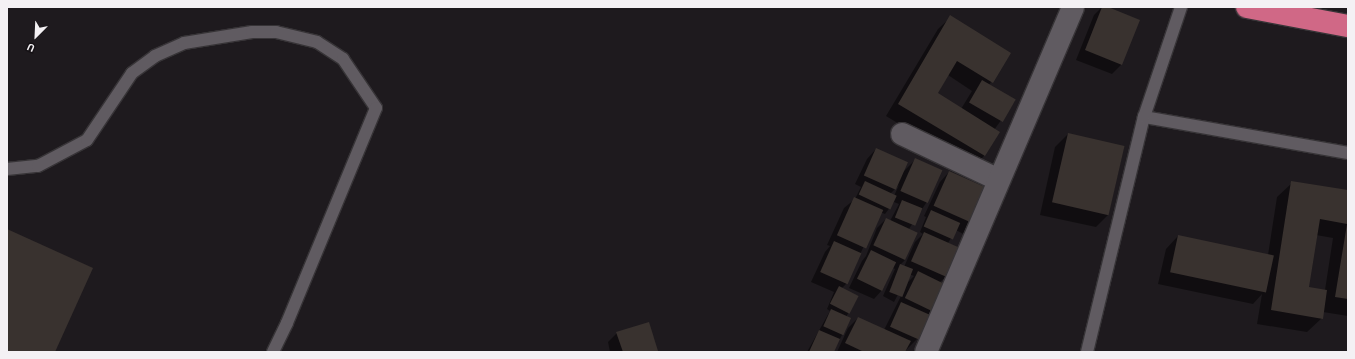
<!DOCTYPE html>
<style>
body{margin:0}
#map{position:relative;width:1355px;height:359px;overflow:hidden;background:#1e1a1e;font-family:"Alegreya Sans",sans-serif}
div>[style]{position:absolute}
.shadow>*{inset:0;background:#0007}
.building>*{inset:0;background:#39322f;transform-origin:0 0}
.roads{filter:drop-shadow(1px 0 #373437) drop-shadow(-1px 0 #373437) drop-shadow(0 1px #373437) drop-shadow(0 -1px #373437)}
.service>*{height:12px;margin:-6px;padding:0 6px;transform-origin:6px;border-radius:6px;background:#605b61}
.minor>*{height:22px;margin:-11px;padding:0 11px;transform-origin:11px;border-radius:11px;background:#605b61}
.trunk>*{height:22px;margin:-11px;padding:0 11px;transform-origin:11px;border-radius:11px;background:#d06886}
span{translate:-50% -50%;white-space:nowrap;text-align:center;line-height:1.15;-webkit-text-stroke:3px #151115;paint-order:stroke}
.frame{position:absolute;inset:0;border:8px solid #f4f1f4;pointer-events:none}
.north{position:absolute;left:16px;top:16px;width:40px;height:40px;-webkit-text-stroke:3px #151115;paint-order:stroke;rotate:204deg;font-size:11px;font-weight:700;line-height:16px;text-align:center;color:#f4f1f4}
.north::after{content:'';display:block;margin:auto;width:14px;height:18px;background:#f4f1f4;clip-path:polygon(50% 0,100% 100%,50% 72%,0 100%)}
</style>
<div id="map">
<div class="shadow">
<div style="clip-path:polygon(1102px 7px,1139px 20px,1121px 65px,1112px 74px,1076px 60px,1094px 15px)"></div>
<div style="clip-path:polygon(evenodd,951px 17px,1010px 54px,989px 85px,1015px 101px,994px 130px,984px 156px,972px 168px,886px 116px,938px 29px,951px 17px,948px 75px,972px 91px,961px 109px,937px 94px,948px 75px)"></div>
<div style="clip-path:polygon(1068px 134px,1124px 147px,1108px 215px,1096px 227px,1040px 215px,1055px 147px)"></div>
<div style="clip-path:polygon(evenodd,876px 149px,903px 172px,915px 160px,941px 171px,926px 203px,909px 229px,905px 260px,900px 265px,904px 267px,915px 242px,923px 234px,920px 232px,926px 217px,924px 216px,940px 182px,949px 172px,990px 191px,965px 235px,956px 230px,948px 243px,959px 248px,946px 277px,940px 282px,932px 310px,928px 315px,917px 339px,904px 352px,837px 352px,848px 328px,858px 318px,884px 330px,908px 282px,914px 276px,909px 274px,894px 302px,883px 296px,895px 269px,893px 268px,883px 289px,874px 299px,849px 288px,862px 261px,866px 256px,877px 228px,886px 219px,890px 221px,899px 204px,894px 202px,885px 214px,880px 212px,846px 284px,841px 289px,858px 296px,846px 317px,842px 335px,833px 352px,807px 352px,830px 311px,827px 309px,834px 292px,811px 282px,825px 252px,830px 246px,827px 245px,844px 208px,855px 199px,861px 187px,855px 184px,867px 159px,876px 149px,899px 185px,894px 196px,890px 194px,899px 185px)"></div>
<div style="clip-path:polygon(evenodd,1292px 183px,1348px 191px,1348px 316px,1323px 312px,1322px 318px,1307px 332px,1257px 324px,1262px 294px,1253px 304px,1158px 284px,1166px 249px,1178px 236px,1268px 255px,1277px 197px,1292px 183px,1316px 235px,1333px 238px,1325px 290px,1308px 288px,1316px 235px)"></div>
<div style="clip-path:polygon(617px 333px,657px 351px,610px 352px,608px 342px)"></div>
</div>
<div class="building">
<div style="clip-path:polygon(1102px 7px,1108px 7px,1140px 20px,1122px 65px,1085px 50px)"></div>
<div style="clip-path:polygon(950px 15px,1011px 53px,993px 83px,957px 61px,938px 93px,1000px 132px,985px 156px,898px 104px)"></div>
<div style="left:982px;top:80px;width:39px;height:26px;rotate:30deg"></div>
<div style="left:1068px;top:133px;width:58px;height:71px;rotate:13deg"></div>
<div style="left:876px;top:148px;width:35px;height:30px;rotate:24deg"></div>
<div style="left:915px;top:158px;width:30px;height:36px;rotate:24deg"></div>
<div style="left:949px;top:171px;width:46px;height:38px;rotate:24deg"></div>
<div style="left:865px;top:181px;width:35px;height:15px;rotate:25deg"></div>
<div style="clip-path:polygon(1291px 181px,1348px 190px,1348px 299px,1335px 297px,1347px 224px,1320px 219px,1309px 287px,1327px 290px,1323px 319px,1271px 310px)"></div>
<div style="left:854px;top:197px;width:32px;height:42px;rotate:24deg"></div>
<div style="left:902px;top:200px;width:22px;height:19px;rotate:22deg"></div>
<div style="left:931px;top:210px;width:32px;height:18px;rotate:24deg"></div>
<div style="left:886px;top:218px;width:35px;height:30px;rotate:25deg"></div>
<div style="clip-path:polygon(7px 229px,93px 268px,55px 352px,7px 352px)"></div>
<div style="left:924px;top:232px;width:39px;height:32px;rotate:24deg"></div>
<div style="left:1178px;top:235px;width:98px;height:38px;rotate:12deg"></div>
<div style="left:834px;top:241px;width:30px;height:34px;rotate:24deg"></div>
<div style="left:871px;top:250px;width:28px;height:32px;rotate:26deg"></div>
<div style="left:900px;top:264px;width:14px;height:30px;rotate:21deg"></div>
<div style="left:918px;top:271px;width:30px;height:30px;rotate:26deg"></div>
<div style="left:839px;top:286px;width:22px;height:20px;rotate:27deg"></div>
<div style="left:901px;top:302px;width:32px;height:27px;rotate:24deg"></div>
<div style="left:831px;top:309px;width:22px;height:19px;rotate:24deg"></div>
<div style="clip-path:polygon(858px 317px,911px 341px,905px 352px,864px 352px,845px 343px)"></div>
<div style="clip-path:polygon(649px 322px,658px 351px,623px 352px,616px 332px)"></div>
<div style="clip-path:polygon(819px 330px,840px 339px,834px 352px,809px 352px)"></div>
</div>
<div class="roads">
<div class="service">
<div style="left:1144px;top:117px;width:207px;rotate:10deg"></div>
<div style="left:7px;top:169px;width:31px;rotate:-6deg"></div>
<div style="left:38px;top:166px;width:55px;rotate:-28deg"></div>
<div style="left:87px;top:140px;width:81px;rotate:-56.1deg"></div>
<div style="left:132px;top:73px;width:29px;rotate:-36deg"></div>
<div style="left:155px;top:56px;width:32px;rotate:-24deg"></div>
<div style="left:184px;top:43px;width:69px;rotate:-9.2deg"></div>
<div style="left:252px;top:32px;width:24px"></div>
<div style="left:276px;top:32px;width:42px;rotate:13.7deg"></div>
<div style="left:317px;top:42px;width:31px;rotate:33deg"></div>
<div style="left:343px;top:59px;width:59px;rotate:56deg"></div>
<div style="left:376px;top:108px;width:233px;rotate:112.5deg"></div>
<div style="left:287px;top:323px;width:32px;rotate:116deg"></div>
<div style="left:1087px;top:352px;width:242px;rotate:-76.4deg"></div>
<div style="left:1144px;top:117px;width:116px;rotate:-71.4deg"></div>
</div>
<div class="minor">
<div style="left:902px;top:134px;width:107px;rotate:25.4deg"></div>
<div style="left:926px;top:352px;width:375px;rotate:-66.9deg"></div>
</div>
<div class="trunk">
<div style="left:1247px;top:7px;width:103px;rotate:10.7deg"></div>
</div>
</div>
<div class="frame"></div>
<div class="north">U</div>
</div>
